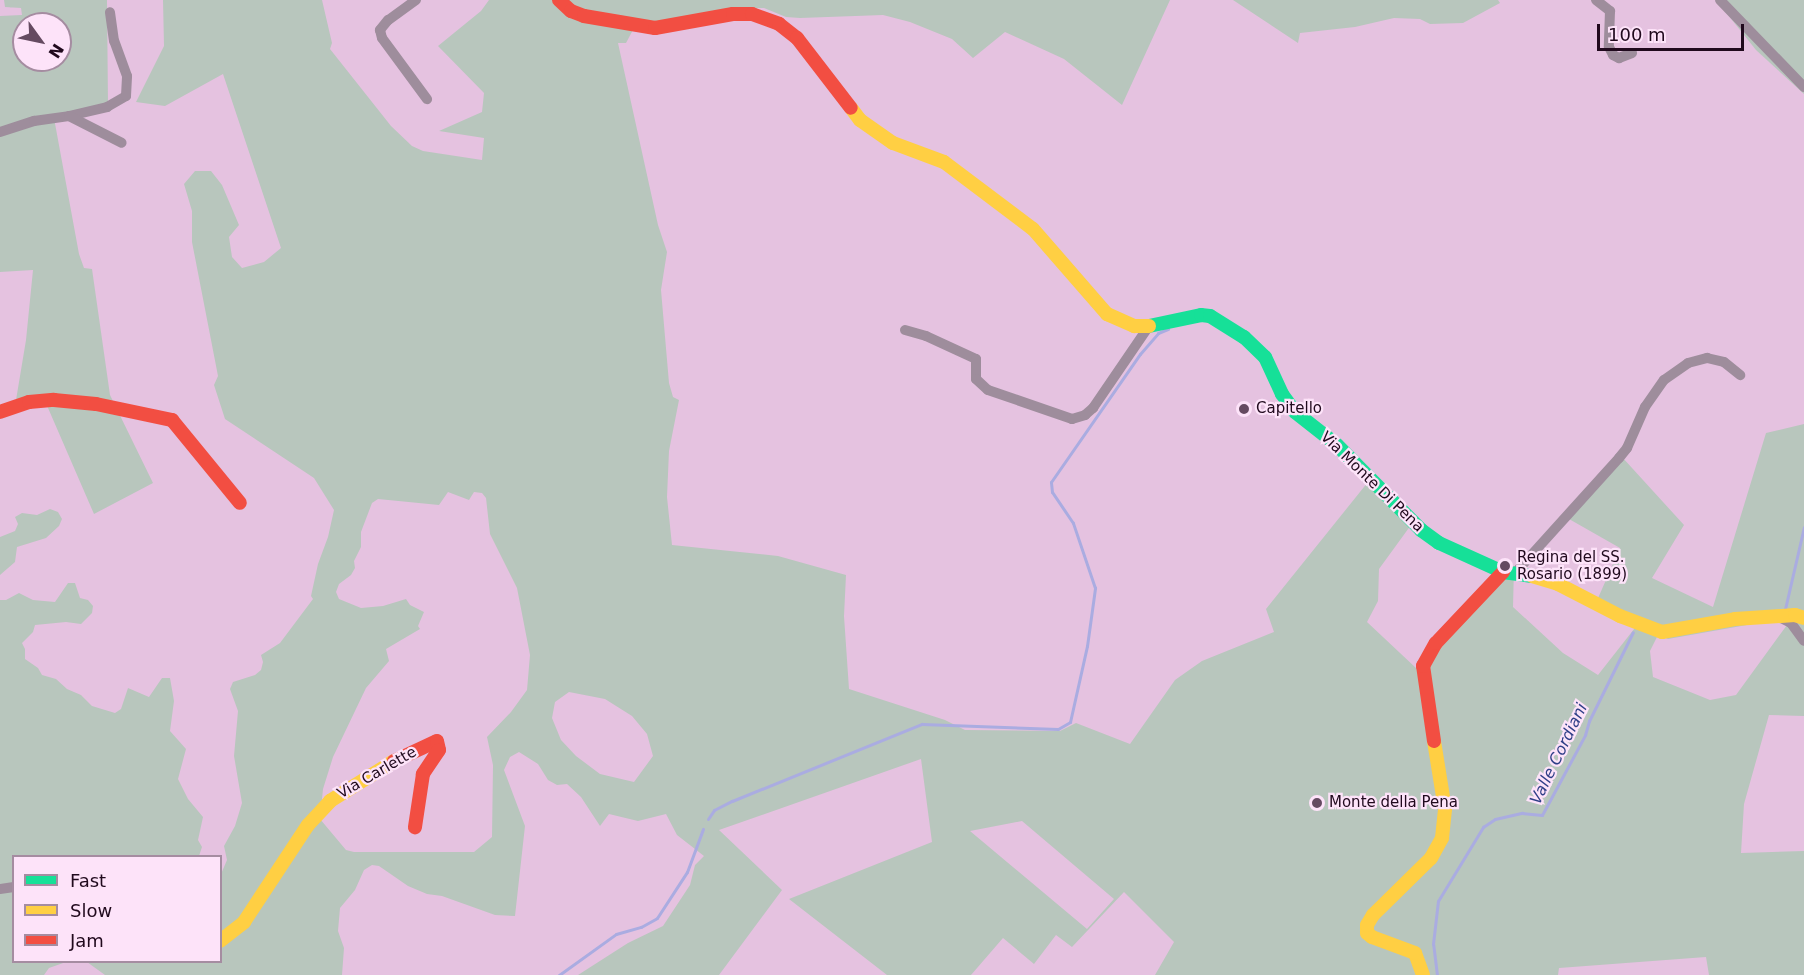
<!DOCTYPE html>
<style>
body{margin:0}
#map{position:relative;width:1804px;height:975px;overflow:hidden;background:#e5c2e0;font-family:"DejaVu Sans",sans-serif}
div>[style]{position:absolute}
.green>*{inset:0;background:#b8c6bd}
.stream>*{height:3px;margin:-1.5px;padding:0 1.5px;transform-origin:1.5px;border-radius:1.5px;background:#aaace1}
.street>*{height:10px;margin:-5px;padding:0 5px;transform-origin:5px;border-radius:5px;background:#9e8d9c}
.fast>*{height:14px;margin:-7px;padding:0 7px;transform-origin:7px;border-radius:7px;background:#16e098}
.slow>*{height:14px;margin:-7px;padding:0 7px;transform-origin:7px;border-radius:7px;background:#ffcf43}
.jam>*{height:14px;margin:-7px;padding:0 7px;transform-origin:7px;border-radius:7px;background:#f24e42}
.dots>*{width:16px;height:16px;translate:-50% -50%;box-sizing:border-box;border:3px solid #fde3f9;border-radius:50%}
span{translate:-50% -50%;white-space:nowrap;text-align:center;line-height:1.15;-webkit-text-stroke:4.5px #fde3f9;paint-order:stroke}
.poi-label{font-size:15px;color:#20091d}
.left{translate:0 -50%;text-align:left}
.street-label{font-size:15px;color:#20091d}
.water-label{font-size:16px;color:#303f88;font-style:italic}
.legend{position:absolute;left:12px;top:855px;width:210px;height:108px;box-sizing:border-box;background:#fde3f9;border:2px solid #a58ca1;margin:0;padding:8px 10px;list-style:none;font-size:18px;color:#20091d}
.legend li{display:flex;align-items:center;gap:12px;height:30px}
.legend b{width:30px;border:2px solid #a58ca1}
.north{position:absolute;left:12px;top:12px;width:60px;height:60px;box-sizing:border-box;background:#fde3f9;border:2px solid #a58ca1;border-radius:50%;rotate:123deg;font-size:16px;font-weight:700;line-height:24px;text-align:center;color:#20091d}
.north::after{content:'';display:block;margin:auto;width:21px;height:27px;background:#654a61;clip-path:polygon(50% 0,100% 100%,50% 72%,0 100%)}
.scale{position:absolute;left:1597px;top:24px;width:147px;height:27px;box-sizing:border-box;border:3px solid #20091d;border-top:0;padding-left:8px;font-size:18px;line-height:21px;white-space:nowrap;color:#20091d;-webkit-text-stroke:4px #fde3f9;paint-order:stroke}
</style>
<div id="map">
<div class="green">
<div style="clip-path:polygon(evenodd,4px 0,107px 0,108px 105px,54px 118px,79px 254px,84px 268px,92px 269px,110px 395px,153px 483px,94px 514px,45px 401px,15px 406px,26px 340px,33px 270px,0 272px,0 16px,22px 15px,21px 8px,5px 7px,4px 0,24px 24px,60px 24px,60px 60px,24px 60px,24px 24px)"></div>
<div style="clip-path:polygon(evenodd,163px 0,322px 0,332px 43px,330px 49px,391px 126px,412px 146px,423px 151px,482px 160px,484px 138px,439px 131px,482px 112px,484px 93px,438px 46px,481px 11px,489px 0,1170px 0,1122px 105px,1064px 59px,1005px 32px,973px 58px,952px 39px,910px 22px,883px 15px,800px 18px,786px 17px,764px 8px,732px 8px,634px 28px,626px 43px,618px 43px,658px 225px,667px 252px,661px 290px,669px 383px,673px 397px,679px 400px,669px 451px,667px 497px,672px 545px,778px 556px,846px 575px,844px 616px,849px 689px,945px 720px,965px 730px,1060px 731px,1076px 723px,1130px 744px,1175px 680px,1202px 661px,1274px 632px,1266px 609px,1368px 482px,1411px 525px,1379px 569px,1378px 601px,1367px 622px,1416px 668px,1514px 568px,1513px 607px,1563px 653px,1598px 675px,1638px 624px,1595px 605px,1620px 548px,1569px 519px,1622px 457px,1684px 525px,1652px 578px,1713px 607px,1766px 433px,1804px 424px,1804px 716px,1769px 715px,1744px 804px,1741px 853px,1804px 851px,1804px 975px,1709px 975px,1706px 957px,1559px 968px,1558px 975px,1155px 975px,1174px 942px,1124px 892px,1072px 947px,1056px 935px,1034px 964px,1003px 938px,971px 975px,887px 975px,789px 899px,932px 842px,921px 759px,719px 830px,782px 890px,719px 975px,578px 975px,628px 943px,663px 926px,690px 885px,695px 865px,704px 856px,677px 835px,666px 814px,638px 821px,609px 814px,600px 826px,581px 797px,567px 784px,557px 785px,548px 780px,538px 764px,519px 752px,510px 757px,504px 770px,525px 826px,515px 916px,495px 915px,442px 896px,427px 894px,408px 886px,379px 866px,372px 865px,364px 870px,355px 890px,340px 908px,338px 931px,344px 948px,342px 975px,105px 975px,87px 962px,220px 962px,221px 874px,227px 860px,224px 846px,235px 826px,242px 803px,234px 756px,238px 711px,230px 689px,233px 682px,255px 675px,261px 670px,263px 662px,261px 655px,280px 643px,313px 599px,311px 596px,318px 564px,328px 537px,334px 510px,314px 478px,225px 419px,214px 385px,218px 376px,192px 242px,192px 211px,184px 184px,195px 171px,211px 171px,222px 185px,239px 225px,229px 237px,232px 257px,242px 268px,264px 262px,281px 248px,223px 74px,165px 106px,136px 102px,164px 46px,163px 0,448px 492px,469px 500px,474px 492px,482px 493px,486px 498px,490px 534px,517px 588px,530px 655px,527px 690px,511px 712px,487px 737px,493px 765px,492px 837px,474px 852px,354px 852px,346px 850px,320px 819px,323px 789px,333px 757px,366px 688px,389px 661px,386px 649px,420px 629px,418px 626px,424px 612px,410px 605px,406px 599px,383px 606px,361px 608px,339px 599px,336px 592px,339px 584px,351px 575px,355px 568px,354px 561px,361px 547px,361px 532px,372px 503px,378px 499px,439px 505px,448px 492px,163px 0,1775px 620px,1787px 625px,1736px 695px,1710px 700px,1653px 677px,1650px 651px,1658px 635px,1668px 639px,1775px 620px,163px 0,569px 692px,605px 699px,632px 716px,647px 734px,653px 756px,634px 782px,600px 774px,576px 756px,561px 740px,552px 718px,555px 702px,569px 692px,163px 0,1022px 821px,1114px 899px,1087px 929px,970px 831px,1022px 821px)"></div>
<div style="clip-path:polygon(1233px 0,1498px 0,1500px 3px,1463px 23px,1430px 24px,1420px 19px,1394px 18px,1355px 27px,1300px 33px,1298px 43px)"></div>
<div style="clip-path:polygon(1716px 0,1804px 0,1804px 94px,1756px 50px)"></div>
<div style="clip-path:polygon(50px 509px,58px 512px,62px 519px,59px 526px,46px 538px,17px 547px,15px 562px,0 575px,0 537px,15px 531px,18px 524px,15px 517px,22px 513px,37px 515px)"></div>
<div style="clip-path:polygon(68px 583px,75px 583px,80px 598px,88px 600px,93px 606px,92px 613px,81px 624px,66px 622px,35px 625px,33px 632px,22px 643px,25px 649px,25px 659px,38px 668px,42px 675px,56px 679px,67px 689px,81px 695px,92px 706px,115px 713px,121px 709px,128px 688px,149px 697px,162px 678px,170px 678px,174px 701px,170px 731px,186px 749px,178px 779px,188px 799px,203px 817px,198px 840px,202px 847px,199px 856px,14px 856px,14px 962px,66px 962px,49px 968px,44px 975px,0 975px,0 600px,6px 600px,19px 593px,33px 600px,55px 602px)"></div>
</div>
<div class="stream">
<div style="left:1785px;top:609px;width:84px;rotate:-77deg"></div>
<div style="left:708px;top:819px;width:11px;rotate:-56deg"></div>
<div style="left:714px;top:810px;width:20px;rotate:-27deg"></div>
<div style="left:732px;top:801px;width:205px;rotate:-22.1deg"></div>
<div style="left:922px;top:724px;width:136px;rotate:2.1deg"></div>
<div style="left:1058px;top:729px;width:14px;rotate:-30deg"></div>
<div style="left:1070px;top:722px;width:78px;rotate:-77.4deg"></div>
<div style="left:1087px;top:646px;width:59px;rotate:-82.1deg"></div>
<div style="left:1095px;top:588px;width:69px;rotate:-108.7deg"></div>
<div style="left:1073px;top:523px;width:37px;rotate:-124deg"></div>
<div style="left:1052px;top:492px;width:10px;rotate:-96deg"></div>
<div style="left:1051px;top:482px;width:156px;rotate:-55.2deg"></div>
<div style="left:1140px;top:354px;width:28px;rotate:-49deg"></div>
<div style="left:1158px;top:333px;width:11px;rotate:-22deg"></div>
<div style="left:559px;top:975px;width:70px;rotate:-35.7deg"></div>
<div style="left:616px;top:934px;width:26px;rotate:-16deg"></div>
<div style="left:641px;top:927px;width:18px;rotate:-29deg"></div>
<div style="left:657px;top:918px;width:55px;rotate:-56.9deg"></div>
<div style="left:687px;top:872px;width:46px;rotate:-69.6deg"></div>
<div style="left:1437px;top:975px;width:31px;rotate:-97deg"></div>
<div style="left:1433px;top:944px;width:43px;rotate:-83.4deg"></div>
<div style="left:1438px;top:901px;width:87px;rotate:-58.7deg"></div>
<div style="left:1483px;top:827px;width:14px;rotate:-34deg"></div>
<div style="left:1495px;top:819px;width:28px;rotate:-13deg"></div>
<div style="left:1522px;top:813px;width:20px;rotate:6deg"></div>
<div style="left:1542px;top:815px;width:91px;rotate:-61.7deg"></div>
<div style="left:1585px;top:735px;width:15px;rotate:-74deg"></div>
<div style="left:1589px;top:721px;width:99px;rotate:-63.7deg"></div>
</div>
<div class="street">
<div style="left:416px;top:0;width:34px;rotate:144deg"></div>
<div style="left:388px;top:20px;width:13px;rotate:129deg"></div>
<div style="left:380px;top:30px;width:8px;rotate:76deg"></div>
<div style="left:382px;top:38px;width:76px;rotate:53.6deg"></div>
<div style="left:1596px;top:0;width:18px;rotate:38deg"></div>
<div style="left:1610px;top:11px;width:36px;rotate:92deg"></div>
<div style="left:1609px;top:47px;width:9px;rotate:63deg"></div>
<div style="left:1613px;top:55px;width:7px;rotate:27deg"></div>
<div style="left:1619px;top:58px;width:14px;rotate:-21deg"></div>
<div style="left:1720px;top:0;width:121px;rotate:46deg"></div>
<div style="left:69px;top:116px;width:39px;rotate:-13deg"></div>
<div style="left:107px;top:107px;width:22px;rotate:-30deg"></div>
<div style="left:126px;top:96px;width:20px;rotate:-87deg"></div>
<div style="left:127px;top:76px;width:37px;rotate:-110deg"></div>
<div style="left:114px;top:41px;width:29px;rotate:-98deg"></div>
<div style="left:0;top:132px;width:36px;rotate:-18deg"></div>
<div style="left:34px;top:121px;width:35px;rotate:-8deg"></div>
<div style="left:69px;top:116px;width:59px;rotate:27deg"></div>
<div style="left:905px;top:330px;width:22px;rotate:16deg"></div>
<div style="left:926px;top:336px;width:55px;rotate:24.7deg"></div>
<div style="left:976px;top:359px;width:20px;rotate:90deg"></div>
<div style="left:976px;top:379px;width:16px;rotate:43deg"></div>
<div style="left:988px;top:390px;width:89px;rotate:19deg"></div>
<div style="left:1072px;top:419px;width:14px;rotate:-17deg"></div>
<div style="left:1085px;top:415px;width:11px;rotate:-41deg"></div>
<div style="left:1093px;top:408px;width:99px;rotate:-55.7deg"></div>
<div style="left:1516px;top:572px;width:154px;rotate:-47.9deg"></div>
<div style="left:1619px;top:458px;width:13px;rotate:-51deg"></div>
<div style="left:1627px;top:448px;width:45px;rotate:-66.3deg"></div>
<div style="left:1645px;top:407px;width:33px;rotate:-55deg"></div>
<div style="left:1664px;top:380px;width:29px;rotate:-35deg"></div>
<div style="left:1688px;top:363px;width:20px;rotate:-15deg"></div>
<div style="left:1707px;top:358px;width:17px;rotate:13deg"></div>
<div style="left:1724px;top:362px;width:21px;rotate:39deg"></div>
<div style="left:1779px;top:617px;width:13px;rotate:27deg"></div>
<div style="left:1791px;top:623px;width:22px;rotate:54deg"></div>
<div style="left:0;top:889px;width:14px;rotate:-8deg"></div>
</div>
<div class="fast">
<div style="left:1149px;top:326px;width:53px;rotate:-11.9deg"></div>
<div style="left:1201px;top:315px;width:9px;rotate:6deg"></div>
<div style="left:1210px;top:316px;width:40px;rotate:32deg"></div>
<div style="left:1244px;top:337px;width:29px;rotate:44deg"></div>
<div style="left:1265px;top:357px;width:41px;rotate:65.3deg"></div>
<div style="left:1282px;top:394px;width:22px;rotate:54deg"></div>
<div style="left:1295px;top:412px;width:53px;rotate:38.2deg"></div>
<div style="left:1337px;top:445px;width:120px;rotate:45.3deg"></div>
<div style="left:1421px;top:530px;width:22px;rotate:36deg"></div>
<div style="left:1439px;top:543px;width:70px;rotate:24.4deg"></div>
<div style="left:1503px;top:572px;width:29px;rotate:8deg"></div>
</div>
<div class="slow">
<div style="left:851px;top:108px;width:15px;rotate:53deg"></div>
<div style="left:860px;top:120px;width:40px;rotate:34.9deg"></div>
<div style="left:893px;top:143px;width:54px;rotate:20.4deg"></div>
<div style="left:944px;top:162px;width:111px;rotate:37deg"></div>
<div style="left:1033px;top:229px;width:113px;rotate:49deg"></div>
<div style="left:1107px;top:314px;width:30px;rotate:24deg"></div>
<div style="left:1134px;top:326px;width:15px"></div>
<div style="left:1532px;top:576px;width:27px;rotate:17deg"></div>
<div style="left:1558px;top:584px;width:70px;rotate:27.3deg"></div>
<div style="left:1620px;top:616px;width:45px;rotate:20.9deg"></div>
<div style="left:1662px;top:632px;width:74px;rotate:-10.1deg"></div>
<div style="left:1735px;top:619px;width:60px;rotate:-3.8deg"></div>
<div style="left:1795px;top:615px;width:9px;rotate:18deg"></div>
<div style="left:220px;top:941px;width:31px;rotate:-38deg"></div>
<div style="left:244px;top:922px;width:116px;rotate:-56.6deg"></div>
<div style="left:308px;top:825px;width:33px;rotate:-47deg"></div>
<div style="left:330px;top:801px;width:75px;rotate:-32deg"></div>
<div style="left:1423px;top:975px;width:23px;rotate:-110deg"></div>
<div style="left:1415px;top:953px;width:46px;rotate:-159.6deg"></div>
<div style="left:1372px;top:937px;width:6px;rotate:-141deg"></div>
<div style="left:1367px;top:933px;width:8px;rotate:-90deg"></div>
<div style="left:1367px;top:925px;width:12px;rotate:-59deg"></div>
<div style="left:1373px;top:915px;width:81px;rotate:-44.5deg"></div>
<div style="left:1431px;top:858px;width:23px;rotate:-61deg"></div>
<div style="left:1442px;top:838px;width:29px;rotate:-84deg"></div>
<div style="left:1445px;top:809px;width:69px;rotate:-99.2deg"></div>
</div>
<div class="jam">
<div style="left:559px;top:0;width:16px;rotate:43deg"></div>
<div style="left:571px;top:11px;width:14px;rotate:21deg"></div>
<div style="left:584px;top:16px;width:72px;rotate:9.6deg"></div>
<div style="left:655px;top:28px;width:79px;rotate:-10.2deg"></div>
<div style="left:733px;top:14px;width:19px"></div>
<div style="left:752px;top:14px;width:29px;rotate:20deg"></div>
<div style="left:779px;top:24px;width:23px;rotate:38deg"></div>
<div style="left:797px;top:38px;width:88px;rotate:52.4deg"></div>
<div style="left:0;top:412px;width:31px;rotate:-19deg"></div>
<div style="left:29px;top:402px;width:25px;rotate:-5deg"></div>
<div style="left:54px;top:400px;width:42px;rotate:5.4deg"></div>
<div style="left:96px;top:404px;width:78px;rotate:11.9deg"></div>
<div style="left:172px;top:420px;width:107px;rotate:50.7deg"></div>
<div style="left:1434px;top:741px;width:76px;rotate:-98.3deg"></div>
<div style="left:1423px;top:666px;width:26px;rotate:-61deg"></div>
<div style="left:1436px;top:643px;width:98px;rotate:-46.7deg"></div>
<div style="left:394px;top:761px;width:47px;rotate:-24.9deg"></div>
<div style="left:437px;top:741px;width:9px;rotate:77deg"></div>
<div style="left:439px;top:750px;width:29px;rotate:124deg"></div>
<div style="left:423px;top:774px;width:54px;rotate:98.6deg"></div>
</div>
<div class="dots">
<div style="left:1244px;top:409px;background:#654a61"></div>
<div style="left:1505px;top:566px;background:#654a61"></div>
<div style="left:1317px;top:803px;background:#654a61"></div>
</div>
<div class="poi-label">
<span class="left" style="left:1256px;top:409px">Capitello</span>
<span class="left" style="left:1517px;top:566px">Regina del SS.<br>Rosario (1899)</span>
<span class="left" style="left:1329px;top:803px">Monte della Pena</span>
</div>
<div class="street-label">
<span style="left:1372px;top:482px;rotate:44deg">Via Monte Di Pena</span>
<span style="left:377px;top:773px;rotate:-30deg">Via Carlette</span>
</div>
<div class="water-label">
<span style="left:1559px;top:754px;rotate:-64deg">Valle Cordiani</span>
</div>
<ul class="legend">
<li><b style="height:8px;background:#16e098"></b>Fast</li>
<li><b style="height:8px;background:#ffcf43"></b>Slow</li>
<li><b style="height:8px;background:#f24e42"></b>Jam</li>
</ul>
<div class="north">N</div>
<div class="scale">100 m</div>
</div>
